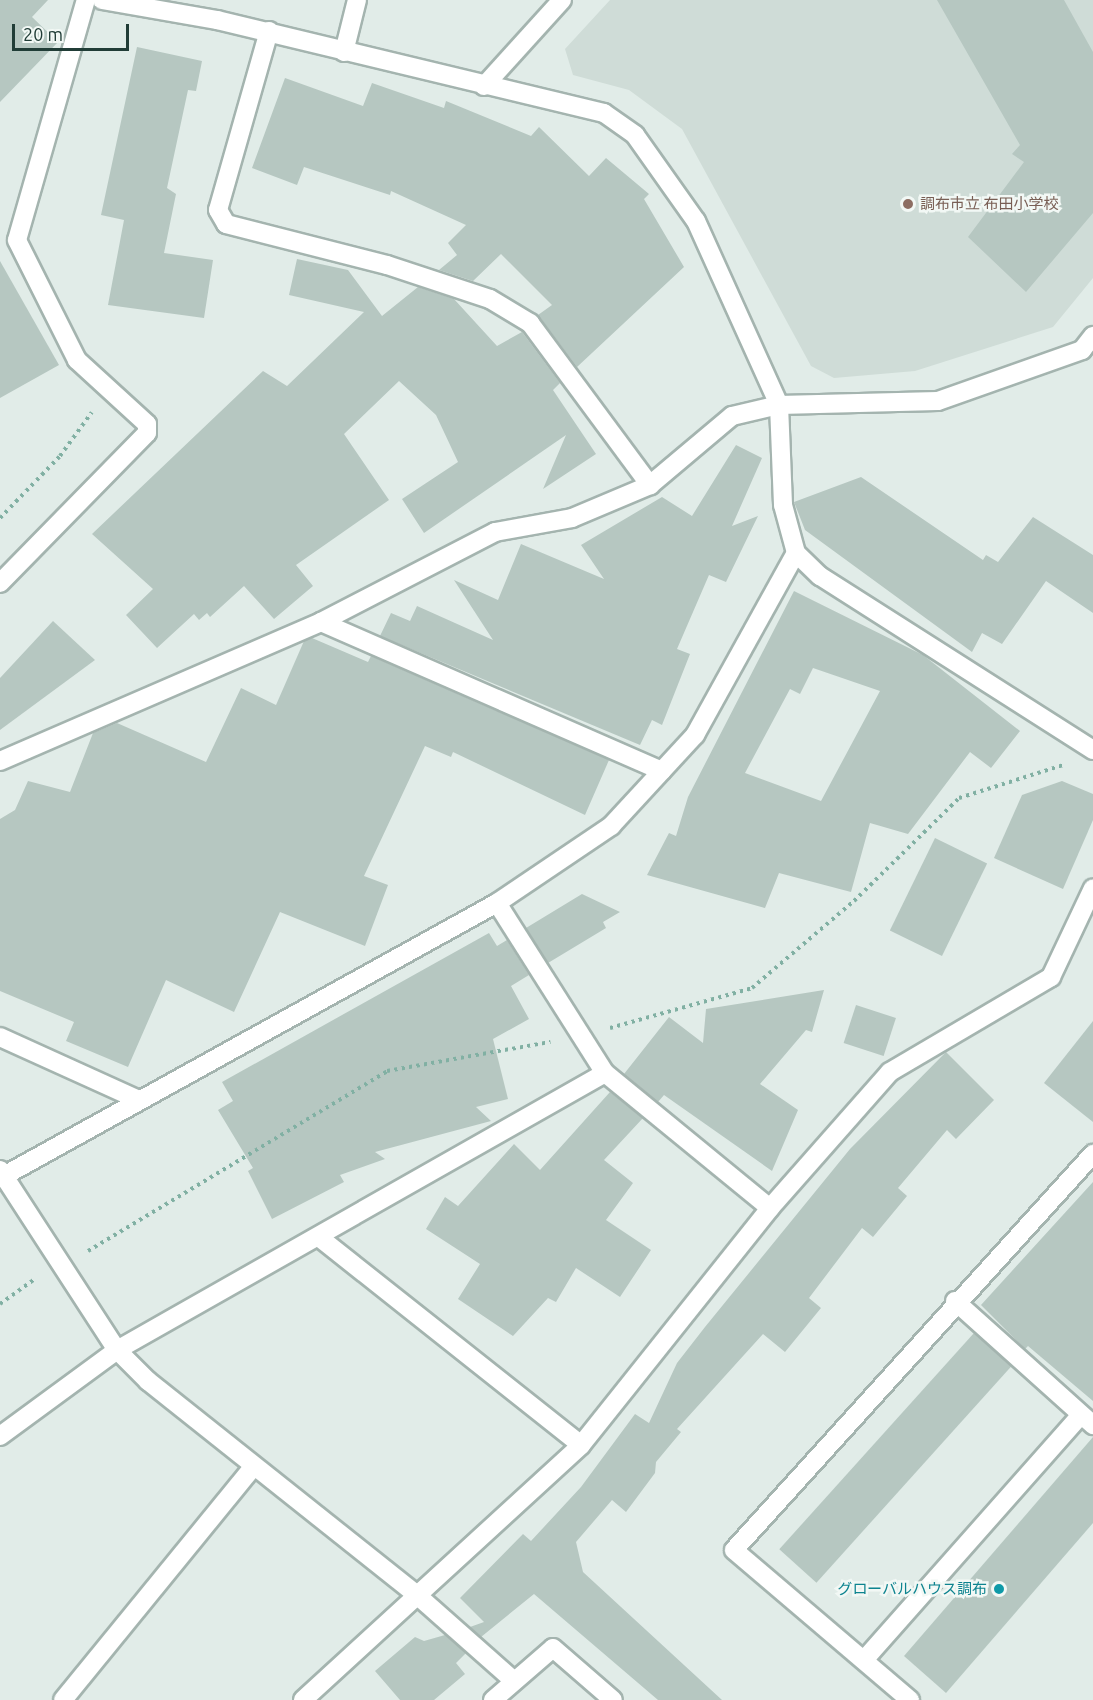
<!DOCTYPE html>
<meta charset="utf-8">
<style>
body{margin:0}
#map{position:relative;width:1093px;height:1700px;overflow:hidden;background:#e1ece8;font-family:Ubuntu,"Noto Sans JP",sans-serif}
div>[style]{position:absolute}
.built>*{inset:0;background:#cfdcd7}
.building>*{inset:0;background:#b6c7c1;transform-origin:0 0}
.path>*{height:4px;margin-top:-2px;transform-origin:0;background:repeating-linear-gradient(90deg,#81b0a3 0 3px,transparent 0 7.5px)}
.roads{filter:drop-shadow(2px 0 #a4b4af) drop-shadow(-2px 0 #a4b4af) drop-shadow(0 2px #a4b4af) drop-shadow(0 -2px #a4b4af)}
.minor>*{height:18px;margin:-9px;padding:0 9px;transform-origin:9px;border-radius:9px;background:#fff}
.dots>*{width:16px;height:16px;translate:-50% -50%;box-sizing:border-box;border:3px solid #f2f8f5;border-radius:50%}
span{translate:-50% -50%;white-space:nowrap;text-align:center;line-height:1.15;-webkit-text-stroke:5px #f2f8f5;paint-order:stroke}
.education-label{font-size:15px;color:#785e54}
.left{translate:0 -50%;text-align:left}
.culture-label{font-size:15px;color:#0d838f}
.right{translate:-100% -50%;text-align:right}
.scale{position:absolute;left:12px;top:24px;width:117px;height:27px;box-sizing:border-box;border:3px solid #213d37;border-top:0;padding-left:8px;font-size:18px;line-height:21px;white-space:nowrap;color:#213d37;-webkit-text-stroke:4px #f2f8f5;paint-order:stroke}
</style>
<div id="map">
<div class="built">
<div style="clip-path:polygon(610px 0,1093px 0,1093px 278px,1053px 327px,915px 371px,834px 378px,811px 366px,682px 129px,629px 90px,573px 75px,565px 49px)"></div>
</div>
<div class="building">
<div style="clip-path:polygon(0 0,48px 0,32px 17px,58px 42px,0 102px)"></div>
<div style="clip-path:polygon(937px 0,1064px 0,1093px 52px,1093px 213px,1026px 292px,968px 237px,1024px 162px,1012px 154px,1020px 145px)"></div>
<div style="clip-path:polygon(137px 47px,202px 61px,196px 91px,188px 90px,167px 188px,176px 194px,164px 253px,213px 260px,204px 318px,108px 305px,124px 220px,101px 215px)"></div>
<div style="clip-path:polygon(285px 78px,363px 106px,372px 83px,444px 108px,446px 101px,531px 136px,539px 127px,589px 176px,606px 158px,649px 194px,644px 199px,684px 267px,577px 367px,538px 315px,552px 305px,501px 254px,473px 281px,439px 270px,457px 255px,448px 243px,466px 225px,391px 191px,390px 195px,304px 167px,297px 185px,252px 168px)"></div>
<div style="clip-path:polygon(297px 259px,348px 270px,382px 316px,418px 287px,454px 299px,497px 346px,522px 332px,560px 383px,553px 390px,596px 454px,543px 489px,566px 435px,424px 533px,402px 499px,458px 462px,436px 415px,399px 381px,344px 434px,389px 500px,296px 565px,313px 586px,274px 619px,244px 586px,210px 617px,207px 613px,199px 620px,194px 614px,157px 648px,126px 615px,153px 589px,92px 534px,263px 371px,287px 386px,364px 312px,289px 295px)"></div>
<div style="clip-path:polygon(0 261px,59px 365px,0 398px)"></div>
<div style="clip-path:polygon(736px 445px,762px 458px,732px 526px,758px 516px,726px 582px,709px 575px,677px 649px,690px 654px,662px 725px,652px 720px,640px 745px,380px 636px,391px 613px,410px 621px,417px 606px,493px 640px,454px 580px,498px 600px,521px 544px,604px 579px,581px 545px,662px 497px,692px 516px)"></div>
<div style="clip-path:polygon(861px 477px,983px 560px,986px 555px,998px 562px,1033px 517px,1093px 555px,1093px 613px,1046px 581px,1002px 644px,982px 633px,972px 652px,805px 530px,794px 502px)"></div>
<div style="clip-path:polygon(evenodd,794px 591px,923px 655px,1020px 731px,991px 768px,970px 752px,908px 834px,870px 823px,851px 892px,779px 873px,765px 908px,647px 875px,669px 833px,676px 836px,688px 797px,794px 591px,813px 668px,880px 691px,821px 801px,745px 773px,790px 689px,800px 694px,813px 668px)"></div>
<div style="clip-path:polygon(53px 621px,95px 660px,0 730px,0 678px)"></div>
<div style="clip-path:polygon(312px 638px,368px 662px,371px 656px,609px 760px,585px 815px,453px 752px,451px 757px,425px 746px,364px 876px,388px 885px,365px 946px,280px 912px,234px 1012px,166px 980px,128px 1067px,66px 1041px,74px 1022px,0 991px,0 819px,15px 810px,28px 781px,70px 792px,93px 733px,117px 723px,206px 762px,241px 688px,276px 705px,304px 641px)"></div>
<div style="clip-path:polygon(1062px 781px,1093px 794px,1093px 820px,1063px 889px,994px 858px,1022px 795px)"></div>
<div style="left:935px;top:838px;width:58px;height:103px;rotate:26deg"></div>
<div style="clip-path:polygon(582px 894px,620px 912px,603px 922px,606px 928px,548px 963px,526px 928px)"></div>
<div style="clip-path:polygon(489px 933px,497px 946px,507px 940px,529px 975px,511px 986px,529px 1019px,493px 1039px,508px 1099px,476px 1107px,491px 1121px,375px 1152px,385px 1159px,340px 1175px,344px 1182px,272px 1219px,248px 1171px,253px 1168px,218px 1110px,233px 1101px,222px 1082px)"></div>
<div style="clip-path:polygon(824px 990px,812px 1032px,806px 1030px,760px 1084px,798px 1110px,772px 1171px,664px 1095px,658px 1102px,624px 1074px,669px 1017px,703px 1043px,706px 1009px)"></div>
<div style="left:856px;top:1005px;width:42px;height:40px;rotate:18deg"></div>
<div style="clip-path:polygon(1093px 1021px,1093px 1122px,1044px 1083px)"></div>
<div style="clip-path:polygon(946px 1052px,994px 1100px,956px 1139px,947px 1130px,898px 1188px,907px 1196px,873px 1237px,862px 1228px,809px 1298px,821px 1308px,785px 1352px,763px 1334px,677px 1429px,681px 1432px,656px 1462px,655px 1473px,626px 1512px,612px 1500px,576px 1542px,583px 1572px,722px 1700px,658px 1700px,534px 1594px,481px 1637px,470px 1627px,484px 1622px,460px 1598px,523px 1534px,531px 1541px,581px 1487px,635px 1414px,649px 1423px,677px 1363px,705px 1327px,850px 1149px)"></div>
<div style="clip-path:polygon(610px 1092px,643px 1118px,604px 1160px,633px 1183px,606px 1220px,651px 1250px,620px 1297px,576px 1268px,556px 1302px,548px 1298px,513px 1336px,458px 1299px,480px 1264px,426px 1229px,445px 1197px,458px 1206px,514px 1144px,540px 1170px)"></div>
<div style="clip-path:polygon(1093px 1182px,1093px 1401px,1028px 1346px,1025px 1349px,981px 1305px)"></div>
<div style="left:974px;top:1333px;width:50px;height:291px;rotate:42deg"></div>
<div style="clip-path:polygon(1093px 1437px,1093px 1523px,946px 1693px,904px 1656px)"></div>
<div style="clip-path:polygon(445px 1635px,466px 1653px,456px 1663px,465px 1674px,434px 1700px,400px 1700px,375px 1671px,415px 1637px,424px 1641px)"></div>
</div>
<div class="path">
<div style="left:0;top:518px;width:86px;rotate:-45.9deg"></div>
<div style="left:60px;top:456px;width:54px;rotate:-54deg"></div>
<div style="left:610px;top:1028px;width:148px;rotate:-15.7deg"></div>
<div style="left:752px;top:988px;width:134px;rotate:-40.5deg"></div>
<div style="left:854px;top:901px;width:147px;rotate:-44.4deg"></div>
<div style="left:959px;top:798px;width:109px;rotate:-17.6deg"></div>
<div style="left:88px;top:1251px;width:349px;rotate:-31deg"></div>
<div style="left:387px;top:1071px;width:166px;rotate:-10.1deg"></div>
<div style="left:0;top:1304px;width:44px;rotate:-35.8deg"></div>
</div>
<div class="roads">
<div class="minor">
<div style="left:102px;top:0;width:117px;rotate:9.9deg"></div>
<div style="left:217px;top:20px;width:398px;rotate:13.5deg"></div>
<div style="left:604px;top:113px;width:38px;rotate:35deg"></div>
<div style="left:635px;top:135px;width:105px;rotate:54.7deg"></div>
<div style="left:696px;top:221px;width:202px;rotate:65.7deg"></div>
<div style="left:779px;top:405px;width:100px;rotate:87.7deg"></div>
<div style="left:783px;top:505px;width:50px;rotate:74.8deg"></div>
<div style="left:796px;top:553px;width:33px;rotate:44deg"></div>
<div style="left:820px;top:576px;width:324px;rotate:32.5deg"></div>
<div style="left:269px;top:31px;width:186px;rotate:105.9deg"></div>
<div style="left:218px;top:210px;width:16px;rotate:60deg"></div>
<div style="left:226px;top:224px;width:166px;rotate:14.3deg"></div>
<div style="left:387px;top:265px;width:108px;rotate:18.3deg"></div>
<div style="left:490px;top:299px;width:47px;rotate:31deg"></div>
<div style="left:530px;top:323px;width:202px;rotate:53.5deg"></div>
<div style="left:344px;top:52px;width:54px;rotate:-76deg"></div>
<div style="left:484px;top:86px;width:116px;rotate:-47.8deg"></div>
<div style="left:0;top:583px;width:210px;rotate:-45.6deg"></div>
<div style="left:147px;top:433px;width:9px;rotate:-90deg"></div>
<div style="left:147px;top:424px;width:95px;rotate:-137.6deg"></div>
<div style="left:77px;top:360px;width:134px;rotate:-116.6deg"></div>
<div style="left:17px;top:240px;width:250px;rotate:-74deg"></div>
<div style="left:321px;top:622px;width:372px;rotate:23.6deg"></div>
<div style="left:0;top:761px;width:350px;rotate:-23.4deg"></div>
<div style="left:321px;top:622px;width:196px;rotate:-27.3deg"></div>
<div style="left:495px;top:532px;width:78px;rotate:-10.3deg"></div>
<div style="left:572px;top:518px;width:85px;rotate:-22.9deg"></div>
<div style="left:650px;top:485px;width:107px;rotate:-40.1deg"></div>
<div style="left:732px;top:416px;width:48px;rotate:-13.2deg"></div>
<div style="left:779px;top:405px;width:159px;rotate:-1.4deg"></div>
<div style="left:938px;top:401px;width:153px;rotate:-19.5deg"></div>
<div style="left:1082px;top:350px;width:18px;rotate:-52deg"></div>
<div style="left:497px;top:903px;width:201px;rotate:57.6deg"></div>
<div style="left:605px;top:1073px;width:213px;rotate:39.3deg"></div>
<div style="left:0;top:1037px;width:153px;rotate:24.4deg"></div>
<div style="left:0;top:1170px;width:215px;rotate:57deg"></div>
<div style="left:117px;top:1350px;width:44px;rotate:45deg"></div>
<div style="left:148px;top:1381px;width:345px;rotate:38.5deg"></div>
<div style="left:418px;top:1596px;width:128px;rotate:41.5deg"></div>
<div style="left:0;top:1178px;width:568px;rotate:-28.96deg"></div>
<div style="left:497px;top:903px;width:138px;rotate:-34deg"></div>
<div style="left:611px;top:826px;width:124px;rotate:-47.3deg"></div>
<div style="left:695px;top:735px;width:208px;rotate:-61deg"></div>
<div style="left:320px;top:1238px;width:333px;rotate:38.4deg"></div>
<div style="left:955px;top:1301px;width:186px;rotate:41.9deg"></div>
<div style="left:0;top:1436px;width:145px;rotate:-36.3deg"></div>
<div style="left:117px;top:1350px;width:561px;rotate:-29.58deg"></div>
<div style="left:864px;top:1660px;width:327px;rotate:-48.5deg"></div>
<div style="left:63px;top:1700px;width:299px;rotate:-50.8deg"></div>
<div style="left:303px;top:1700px;width:377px;rotate:-42.5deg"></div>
<div style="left:581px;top:1445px;width:303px;rotate:-51.4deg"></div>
<div style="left:770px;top:1208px;width:181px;rotate:-48.6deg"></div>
<div style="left:890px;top:1072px;width:187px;rotate:-30.5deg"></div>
<div style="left:1051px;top:977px;width:98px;rotate:-64.7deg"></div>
<div style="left:493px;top:1700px;width:79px;rotate:-40.9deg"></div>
<div style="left:553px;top:1648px;width:79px;rotate:40.9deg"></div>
<div style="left:910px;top:1700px;width:231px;rotate:-139.6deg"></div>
<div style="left:734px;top:1550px;width:535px;rotate:-47.81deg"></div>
</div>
</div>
<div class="dots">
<div style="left:908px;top:204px;background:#8d6e63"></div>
<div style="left:999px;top:1589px;background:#0f9aa8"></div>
</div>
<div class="education-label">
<span class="left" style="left:920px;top:204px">調布市立 布田小学校</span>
</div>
<div class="culture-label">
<span class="right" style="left:987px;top:1589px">グローバルハウス調布</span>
</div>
<div class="scale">20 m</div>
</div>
